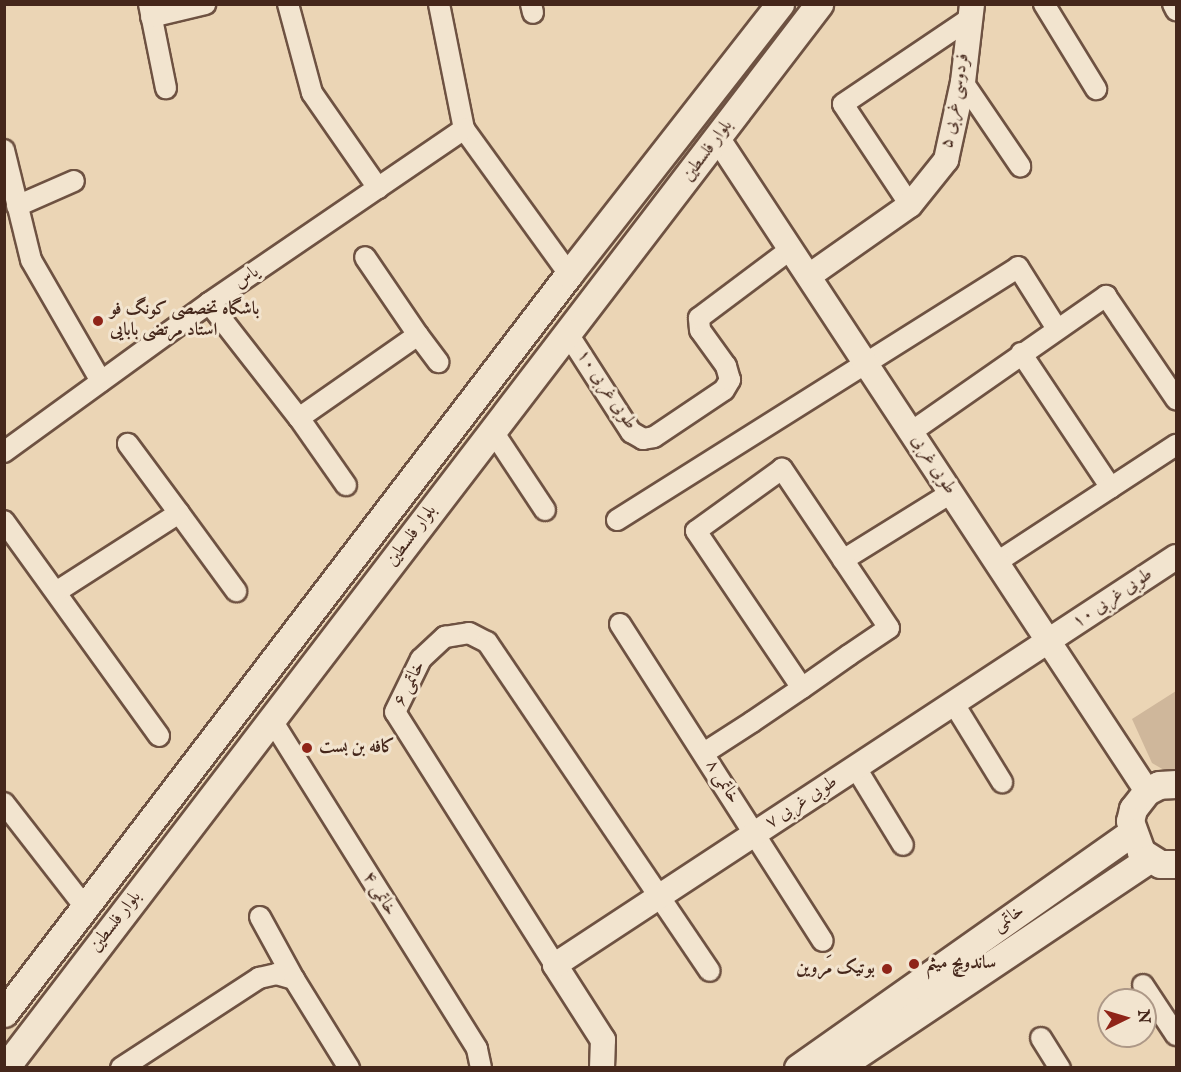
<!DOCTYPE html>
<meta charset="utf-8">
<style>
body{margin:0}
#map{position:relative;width:1181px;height:1072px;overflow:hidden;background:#ebd5b5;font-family:"IM FELL English",Amiri,serif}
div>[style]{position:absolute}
.green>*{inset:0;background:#cfb79b}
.roads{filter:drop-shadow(2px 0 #6e5242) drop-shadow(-2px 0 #6e5242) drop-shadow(0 2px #6e5242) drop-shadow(0 -2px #6e5242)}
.minor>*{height:20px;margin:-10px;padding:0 10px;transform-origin:10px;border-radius:10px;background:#f2e4cf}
.tertiary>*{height:24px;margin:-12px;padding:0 12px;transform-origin:12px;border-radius:12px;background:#f2e4cf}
.secondary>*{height:27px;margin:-13.5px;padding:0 13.5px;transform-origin:13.5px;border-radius:13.5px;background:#f2e4cf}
.dots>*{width:16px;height:16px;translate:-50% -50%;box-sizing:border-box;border:3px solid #f2e4cf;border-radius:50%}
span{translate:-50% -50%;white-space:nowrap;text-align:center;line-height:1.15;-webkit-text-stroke:6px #f2e4cf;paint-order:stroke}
.street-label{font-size:18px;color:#45271b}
.poi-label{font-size:18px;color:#45271b;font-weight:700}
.left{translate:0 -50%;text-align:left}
.right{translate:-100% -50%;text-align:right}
.frame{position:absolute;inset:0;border:6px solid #45271b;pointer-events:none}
.north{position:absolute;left:1097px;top:988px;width:60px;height:60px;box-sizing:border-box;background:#f2e4cf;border:2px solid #ad9887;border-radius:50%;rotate:85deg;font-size:16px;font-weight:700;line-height:24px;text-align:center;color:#45271b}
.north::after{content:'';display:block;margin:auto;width:21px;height:27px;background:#8f2418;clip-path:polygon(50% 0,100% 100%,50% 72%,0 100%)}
</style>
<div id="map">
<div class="green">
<div style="clip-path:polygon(1176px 691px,1176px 777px,1152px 763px,1132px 719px)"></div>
</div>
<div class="roads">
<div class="minor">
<div style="left:149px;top:4px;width:86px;rotate:78.6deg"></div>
<div style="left:288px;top:4px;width:92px;rotate:74.9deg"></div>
<div style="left:312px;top:93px;width:116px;rotate:55.2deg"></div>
<div style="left:439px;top:4px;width:127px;rotate:78.7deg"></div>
<div style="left:464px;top:129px;width:179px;rotate:54.1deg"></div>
<div style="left:531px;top:4px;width:9px;rotate:77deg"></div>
<div style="left:1044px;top:4px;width:100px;rotate:58.5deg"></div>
<div style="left:1173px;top:4px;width:7px;rotate:63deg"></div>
<div style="left:151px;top:17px;width:56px;rotate:-13.5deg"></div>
<div style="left:963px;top:82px;width:102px;rotate:55.8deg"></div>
<div style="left:4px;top:150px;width:113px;rotate:76.2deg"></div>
<div style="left:31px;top:260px;width:140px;rotate:60deg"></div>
<div style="left:910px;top:205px;width:121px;rotate:-123.6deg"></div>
<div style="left:843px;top:104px;width:152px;rotate:-34deg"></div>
<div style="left:17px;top:206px;width:62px;rotate:-23.7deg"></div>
<div style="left:209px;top:303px;width:146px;rotate:52deg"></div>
<div style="left:299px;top:418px;width:82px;rotate:55deg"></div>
<div style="left:568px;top:334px;width:117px;rotate:57.3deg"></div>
<div style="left:631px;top:432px;width:14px;rotate:30deg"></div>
<div style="left:643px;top:439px;width:11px;rotate:-10deg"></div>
<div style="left:654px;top:437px;width:84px;rotate:-33.9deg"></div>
<div style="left:724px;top:390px;width:12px;rotate:-59deg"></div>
<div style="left:730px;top:380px;width:15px;rotate:-106deg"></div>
<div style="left:726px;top:366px;width:44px;rotate:-125.8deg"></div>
<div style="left:700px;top:330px;width:12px;rotate:-95deg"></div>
<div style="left:699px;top:318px;width:115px;rotate:-36.9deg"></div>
<div style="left:418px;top:335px;width:34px;rotate:53deg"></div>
<div style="left:1021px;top:353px;width:162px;rotate:56.3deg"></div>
<div style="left:299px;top:418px;width:145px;rotate:-34.9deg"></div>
<div style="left:418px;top:335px;width:94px;rotate:-124.2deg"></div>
<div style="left:492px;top:430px;width:96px;rotate:56.5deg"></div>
<div style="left:911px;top:432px;width:238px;rotate:-34.9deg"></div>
<div style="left:1106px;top:296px;width:125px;rotate:55.8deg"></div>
<div style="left:4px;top:452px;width:253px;rotate:-36deg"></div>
<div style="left:209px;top:303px;width:309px;rotate:-34.3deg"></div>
<div style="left:179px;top:513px;width:97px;rotate:53.8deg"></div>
<div style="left:617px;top:520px;width:474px;rotate:-32.2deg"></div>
<div style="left:1018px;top:267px;width:73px;rotate:57.8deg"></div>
<div style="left:4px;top:521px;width:265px;rotate:54.2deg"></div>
<div style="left:843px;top:560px;width:127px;rotate:-31.8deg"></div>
<div style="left:997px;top:562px;width:214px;rotate:-33.2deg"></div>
<div style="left:56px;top:592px;width:146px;rotate:-32.7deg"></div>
<div style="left:179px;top:513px;width:86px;rotate:-126.5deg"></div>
<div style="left:620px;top:624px;width:376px;rotate:57.4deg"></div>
<div style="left:954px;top:704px;width:92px;rotate:58.4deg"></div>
<div style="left:273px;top:722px;width:385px;rotate:58deg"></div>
<div style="left:477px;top:1049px;width:19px;rotate:78deg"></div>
<div style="left:704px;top:753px;width:57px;rotate:-32.9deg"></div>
<div style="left:752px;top:722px;width:60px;rotate:-34.2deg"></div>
<div style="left:802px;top:688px;width:57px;rotate:-35.1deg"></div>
<div style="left:849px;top:655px;width:48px;rotate:-34deg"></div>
<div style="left:889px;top:628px;width:192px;rotate:-123.9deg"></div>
<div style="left:782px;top:469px;width:106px;rotate:144.2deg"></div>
<div style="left:696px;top:531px;width:189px;rotate:56deg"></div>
<div style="left:856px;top:768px;width:90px;rotate:58.6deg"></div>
<div style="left:4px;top:803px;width:132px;rotate:52.1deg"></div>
<div style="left:260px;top:917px;width:71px;rotate:61.3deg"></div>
<div style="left:555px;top:965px;width:299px;rotate:-122.3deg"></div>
<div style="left:395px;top:712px;width:59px;rotate:-63.9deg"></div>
<div style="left:421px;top:659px;width:33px;rotate:-43deg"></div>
<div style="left:445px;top:637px;width:24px;rotate:-9deg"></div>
<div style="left:469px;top:633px;width:20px;rotate:27deg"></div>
<div style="left:487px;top:642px;width:397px;rotate:55.9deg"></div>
<div style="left:1143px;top:985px;width:60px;rotate:56.6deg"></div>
<div style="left:1041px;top:1038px;width:36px;rotate:58deg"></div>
<div style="left:121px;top:1068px;width:165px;rotate:-33.1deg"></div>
<div style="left:259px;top:978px;width:17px;rotate:-13deg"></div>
<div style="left:276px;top:974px;width:19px;rotate:16deg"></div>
<div style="left:294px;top:979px;width:105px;rotate:58.3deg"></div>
</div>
<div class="tertiary">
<div style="left:718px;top:139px;width:780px;rotate:56.66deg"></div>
<div style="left:809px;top:276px;width:123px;rotate:-35.1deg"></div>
<div style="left:910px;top:205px;width:58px;rotate:-51.3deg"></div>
<div style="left:946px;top:160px;width:80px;rotate:-77.7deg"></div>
<div style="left:963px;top:82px;width:79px;rotate:-83.4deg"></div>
<div style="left:602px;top:1068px;width:28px;rotate:-88deg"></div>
<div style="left:603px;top:1040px;width:89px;rotate:-122.6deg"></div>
<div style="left:555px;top:965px;width:743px;rotate:-33.31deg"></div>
</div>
<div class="secondary">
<div style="left:1176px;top:784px;width:17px;rotate:177deg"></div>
<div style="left:1159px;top:785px;width:13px;rotate:153deg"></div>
<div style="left:1147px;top:791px;width:23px;rotate:128deg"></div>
<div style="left:1133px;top:809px;width:12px;rotate:104deg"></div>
<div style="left:1130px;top:821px;width:33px;rotate:70deg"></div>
<div style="left:1141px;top:852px;width:22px;rotate:32deg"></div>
<div style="left:1160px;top:864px;width:16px"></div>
<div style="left:4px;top:1013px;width:930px;rotate:-52.6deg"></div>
<div style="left:569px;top:274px;width:343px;rotate:-52deg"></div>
<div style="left:5px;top:1068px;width:1340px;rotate:-52.58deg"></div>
<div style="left:798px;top:1068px;width:408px;rotate:-35.2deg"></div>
<div style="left:837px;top:1068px;width:376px;rotate:-33.8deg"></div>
</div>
</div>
<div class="dots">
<div style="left:98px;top:321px;background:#8f2418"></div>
<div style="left:307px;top:748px;background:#8f2418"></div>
<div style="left:914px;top:964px;background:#8f2418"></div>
<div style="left:887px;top:969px;background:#8f2418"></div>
</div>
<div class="street-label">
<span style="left:956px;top:101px;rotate:-80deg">فردوسی غربی ۵</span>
<span style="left:708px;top:151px;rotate:-53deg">بلوار فلسطین</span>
<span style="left:247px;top:278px;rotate:-34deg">یاس</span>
<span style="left:606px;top:390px;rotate:56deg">طوبی غربی ۱۰</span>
<span style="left:933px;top:465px;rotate:57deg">طوبی غربی</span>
<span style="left:412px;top:536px;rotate:-53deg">بلوار فلسطین</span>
<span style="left:1113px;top:599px;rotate:-34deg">طوبی غربی ۱۰</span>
<span style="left:410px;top:684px;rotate:-63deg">خاتمی ۶</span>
<span style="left:722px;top:782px;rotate:58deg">خاتمی ۸</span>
<span style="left:802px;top:803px;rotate:-33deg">طوبی غربی ۷</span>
<span style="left:379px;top:894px;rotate:58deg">خاتمی ۴</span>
<span style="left:1009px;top:919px;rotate:-34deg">خاتمی</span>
<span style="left:116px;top:922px;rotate:-52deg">بلوار فلسطین</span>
</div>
<div class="poi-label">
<span class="left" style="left:110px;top:321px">باشگاه تخصصی کونگ فو<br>استاد مرتضی بابایی</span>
<span class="left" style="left:319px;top:748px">کافه بن بست</span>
<span class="left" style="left:926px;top:964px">ساندویچ میثم</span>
<span class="right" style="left:875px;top:969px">بوتیک مَروین</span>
</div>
<div class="frame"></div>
<div class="north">N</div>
</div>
